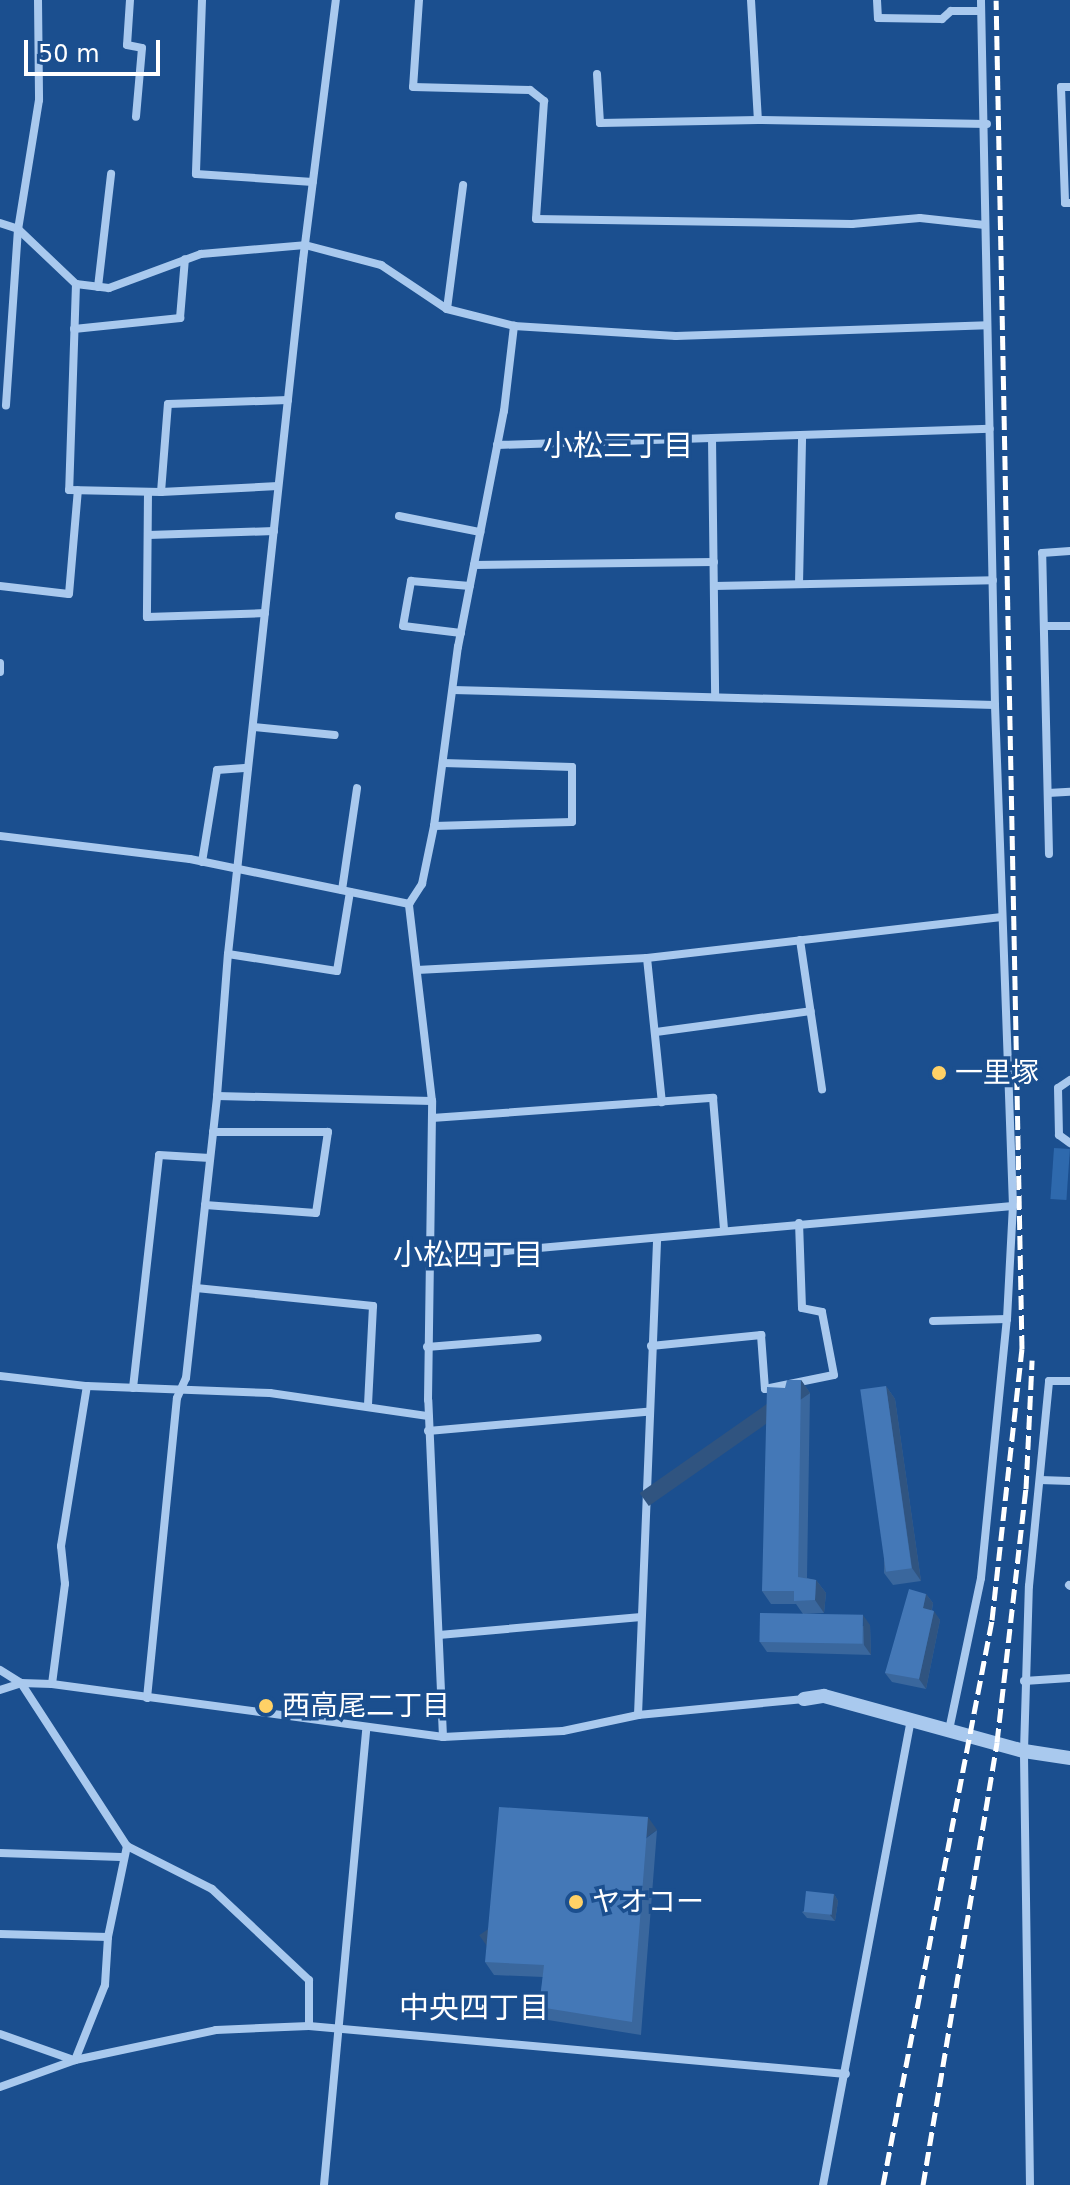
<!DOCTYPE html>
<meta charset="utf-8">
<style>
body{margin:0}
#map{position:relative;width:1070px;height:2185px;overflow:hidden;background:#1b4f8f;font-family:"DejaVu Sans","Noto Sans JP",sans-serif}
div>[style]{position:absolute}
.green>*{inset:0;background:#2e69ad;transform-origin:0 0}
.minor>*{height:8px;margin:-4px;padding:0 4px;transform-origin:4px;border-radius:4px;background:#a9c9ee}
.tertiary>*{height:14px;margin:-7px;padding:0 7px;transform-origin:7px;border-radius:7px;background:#a9c9ee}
.rail>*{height:5px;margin-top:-2.5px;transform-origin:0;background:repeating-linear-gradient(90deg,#fff 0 14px,transparent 0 20px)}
.wall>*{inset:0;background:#3a679d}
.shaded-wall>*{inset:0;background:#305480;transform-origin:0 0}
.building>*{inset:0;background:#4478b7;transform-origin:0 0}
.dots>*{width:22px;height:22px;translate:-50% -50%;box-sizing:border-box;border:4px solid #1b4f8f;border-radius:50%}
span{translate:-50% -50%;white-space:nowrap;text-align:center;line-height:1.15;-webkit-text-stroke:7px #1b4f8f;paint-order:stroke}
.poi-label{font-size:28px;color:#fff}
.left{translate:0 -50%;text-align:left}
.neighbourhood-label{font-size:30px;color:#fff}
.scale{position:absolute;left:24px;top:40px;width:136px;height:36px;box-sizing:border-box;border:4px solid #fff;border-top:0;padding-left:10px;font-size:24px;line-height:28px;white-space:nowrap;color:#fff;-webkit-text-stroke:6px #1b4f8f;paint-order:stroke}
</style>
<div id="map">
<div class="green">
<div style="left:1054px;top:1148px;width:16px;height:51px;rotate:4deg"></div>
</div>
<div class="minor">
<div style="left:38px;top:0;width:100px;rotate:89.4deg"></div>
<div style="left:39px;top:100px;width:131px;rotate:99.2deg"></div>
<div style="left:18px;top:229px;width:80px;rotate:43.5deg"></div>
<div style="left:76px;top:284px;width:33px;rotate:7deg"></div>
<div style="left:109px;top:288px;width:98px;rotate:-20.3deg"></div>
<div style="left:201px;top:254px;width:104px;rotate:-4.9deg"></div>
<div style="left:305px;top:245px;width:79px;rotate:14.7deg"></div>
<div style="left:381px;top:265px;width:79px;rotate:33.7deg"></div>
<div style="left:447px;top:309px;width:69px;rotate:14.2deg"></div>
<div style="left:514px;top:326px;width:162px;rotate:3.5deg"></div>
<div style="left:676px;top:336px;width:311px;rotate:-2deg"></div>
<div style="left:130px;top:0;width:45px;rotate:93.8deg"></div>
<div style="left:127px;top:45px;width:15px;rotate:11deg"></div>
<div style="left:142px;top:48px;width:69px;rotate:95deg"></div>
<div style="left:202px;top:0;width:174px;rotate:92deg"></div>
<div style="left:196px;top:174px;width:117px;rotate:3.9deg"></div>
<div style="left:419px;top:0;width:87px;rotate:93.9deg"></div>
<div style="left:413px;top:87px;width:117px;rotate:1.5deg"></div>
<div style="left:530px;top:90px;width:18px;rotate:38deg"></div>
<div style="left:544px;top:101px;width:118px;rotate:93.9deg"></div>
<div style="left:536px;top:219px;width:316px;rotate:0.9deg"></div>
<div style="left:852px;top:224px;width:68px;rotate:-5deg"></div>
<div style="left:920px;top:218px;width:65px;rotate:6.1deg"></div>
<div style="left:751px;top:0;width:120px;rotate:86.7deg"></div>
<div style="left:758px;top:120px;width:229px;rotate:1deg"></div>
<div style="left:877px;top:0;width:18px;rotate:87deg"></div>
<div style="left:878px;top:18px;width:64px;rotate:0.9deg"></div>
<div style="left:942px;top:19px;width:12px;rotate:-42deg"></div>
<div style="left:951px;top:11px;width:30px"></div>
<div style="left:597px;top:74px;width:49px;rotate:86.5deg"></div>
<div style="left:600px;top:123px;width:158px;rotate:-1.1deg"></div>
<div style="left:1070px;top:87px;width:9px;rotate:180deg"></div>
<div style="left:1061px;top:87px;width:116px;rotate:88deg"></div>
<div style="left:1065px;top:203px;width:5px"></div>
<div style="left:0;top:223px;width:19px;rotate:18deg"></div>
<div style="left:18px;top:229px;width:177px;rotate:93.9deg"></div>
<div style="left:76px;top:284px;width:206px;rotate:91.9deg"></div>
<div style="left:69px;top:490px;width:92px;rotate:1.2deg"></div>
<div style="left:161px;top:492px;width:117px;rotate:-2.9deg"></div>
<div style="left:98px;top:287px;width:114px;rotate:-83.4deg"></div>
<div style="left:447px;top:309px;width:125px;rotate:-82.6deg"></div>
<div style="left:74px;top:329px;width:107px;rotate:-5.9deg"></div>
<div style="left:180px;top:318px;width:59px;rotate:-85.2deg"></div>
<div style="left:712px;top:438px;width:259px;rotate:89.3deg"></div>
<div style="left:497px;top:445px;width:493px;rotate:-1.9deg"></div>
<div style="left:148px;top:492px;width:125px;rotate:90.5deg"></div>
<div style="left:147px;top:617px;width:118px;rotate:-1.9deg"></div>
<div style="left:161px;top:492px;width:88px;rotate:-85.5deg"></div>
<div style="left:168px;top:404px;width:120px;rotate:-1.9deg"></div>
<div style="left:399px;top:516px;width:83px;rotate:11.2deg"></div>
<div style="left:148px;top:535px;width:126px;rotate:-1.8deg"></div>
<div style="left:474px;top:565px;width:240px;rotate:-0.7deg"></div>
<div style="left:799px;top:584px;width:149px;rotate:-88.8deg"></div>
<div style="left:0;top:586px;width:69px;rotate:6.6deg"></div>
<div style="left:69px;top:594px;width:104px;rotate:-85.1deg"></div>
<div style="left:714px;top:586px;width:279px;rotate:-1.2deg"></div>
<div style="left:1044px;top:626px;width:26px"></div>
<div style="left:461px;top:633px;width:58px;rotate:-173.1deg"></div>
<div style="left:403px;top:626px;width:46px;rotate:-79.9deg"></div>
<div style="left:411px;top:581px;width:59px;rotate:4.8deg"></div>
<div style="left:0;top:663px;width:9px;rotate:90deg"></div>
<div style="left:453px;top:690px;width:542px;rotate:1.59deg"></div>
<div style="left:253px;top:727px;width:82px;rotate:5.6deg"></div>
<div style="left:1048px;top:793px;width:22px;rotate:-3deg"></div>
<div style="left:434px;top:826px;width:138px;rotate:-1.7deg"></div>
<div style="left:572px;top:822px;width:55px;rotate:-90deg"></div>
<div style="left:572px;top:767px;width:129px;rotate:-178.2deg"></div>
<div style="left:0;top:836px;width:191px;rotate:6.9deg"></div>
<div style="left:190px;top:859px;width:224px;rotate:11.6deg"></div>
<div style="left:1049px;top:854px;width:301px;rotate:-91.3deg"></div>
<div style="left:1042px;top:553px;width:28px;rotate:-4deg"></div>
<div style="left:202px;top:862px;width:93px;rotate:-80.7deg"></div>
<div style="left:217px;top:770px;width:31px;rotate:-4deg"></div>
<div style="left:342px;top:890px;width:103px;rotate:-81.6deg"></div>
<div style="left:800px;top:940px;width:151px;rotate:81.6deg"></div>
<div style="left:228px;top:954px;width:110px;rotate:8.9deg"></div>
<div style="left:337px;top:971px;width:80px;rotate:-80.7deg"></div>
<div style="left:647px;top:958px;width:145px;rotate:84.1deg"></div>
<div style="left:417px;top:970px;width:230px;rotate:-3deg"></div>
<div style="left:647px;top:958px;width:357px;rotate:-6.6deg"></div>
<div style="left:656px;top:1032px;width:156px;rotate:-7.7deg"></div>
<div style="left:1070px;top:1080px;width:14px;rotate:146deg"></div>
<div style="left:1058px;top:1088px;width:47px;rotate:88.8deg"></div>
<div style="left:1059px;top:1135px;width:14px;rotate:36deg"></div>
<div style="left:217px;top:1096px;width:215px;rotate:1.3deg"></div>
<div style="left:432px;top:1118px;width:282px;rotate:-4.1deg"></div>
<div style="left:713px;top:1098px;width:131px;rotate:85.2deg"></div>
<div style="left:205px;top:1205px;width:111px;rotate:4.1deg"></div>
<div style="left:316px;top:1213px;width:82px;rotate:-81.6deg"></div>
<div style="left:328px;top:1132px;width:115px;rotate:180deg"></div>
<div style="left:427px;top:1258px;width:588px;rotate:-5.07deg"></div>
<div style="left:196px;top:1288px;width:178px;rotate:5.8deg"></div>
<div style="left:373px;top:1306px;width:100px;rotate:92.9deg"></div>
<div style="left:933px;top:1321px;width:74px;rotate:-1.5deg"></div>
<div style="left:651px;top:1346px;width:111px;rotate:-5.7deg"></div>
<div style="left:761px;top:1335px;width:54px;rotate:85.8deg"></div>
<div style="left:765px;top:1389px;width:70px;rotate:-11.5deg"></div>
<div style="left:834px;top:1375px;width:64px;rotate:-100.8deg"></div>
<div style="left:822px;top:1312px;width:20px;rotate:-169deg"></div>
<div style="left:802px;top:1308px;width:85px;rotate:-92deg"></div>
<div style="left:427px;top:1347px;width:111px;rotate:-4.6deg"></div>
<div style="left:0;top:1376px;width:88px;rotate:6.6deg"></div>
<div style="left:87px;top:1386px;width:183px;rotate:2.2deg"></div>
<div style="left:270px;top:1393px;width:160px;rotate:8.3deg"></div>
<div style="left:133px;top:1388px;width:234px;rotate:-83.6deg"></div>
<div style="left:159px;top:1155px;width:51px;rotate:3.4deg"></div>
<div style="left:428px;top:1431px;width:220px;rotate:-5deg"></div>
<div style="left:1040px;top:1480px;width:30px;rotate:2deg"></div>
<div style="left:1069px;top:1585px;width:1px;rotate:45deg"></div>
<div style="left:439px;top:1635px;width:203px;rotate:-5.1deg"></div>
<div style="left:0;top:1670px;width:25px;rotate:32deg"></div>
<div style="left:21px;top:1683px;width:194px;rotate:57deg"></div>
<div style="left:127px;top:1846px;width:93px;rotate:101.8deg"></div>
<div style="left:108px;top:1937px;width:48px;rotate:93.6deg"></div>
<div style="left:105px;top:1985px;width:81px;rotate:111.8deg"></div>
<div style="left:1024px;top:1681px;width:46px;rotate:-3.7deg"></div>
<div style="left:52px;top:1684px;width:101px;rotate:-82.6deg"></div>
<div style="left:65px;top:1584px;width:38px;rotate:-96deg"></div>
<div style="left:61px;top:1546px;width:162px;rotate:-80.8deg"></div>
<div style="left:0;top:1690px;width:22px;rotate:-18deg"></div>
<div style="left:21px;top:1683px;width:31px;rotate:2deg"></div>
<div style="left:52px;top:1684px;width:395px;rotate:7.7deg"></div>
<div style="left:443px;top:1737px;width:120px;rotate:-2.9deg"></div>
<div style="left:563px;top:1731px;width:77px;rotate:-12deg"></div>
<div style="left:638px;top:1715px;width:167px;rotate:-5.5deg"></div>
<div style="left:147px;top:1698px;width:301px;rotate:-84.3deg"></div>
<div style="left:177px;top:1398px;width:22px;rotate:-66deg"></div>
<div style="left:186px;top:1378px;width:284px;rotate:-83.7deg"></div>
<div style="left:217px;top:1096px;width:142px;rotate:-85.6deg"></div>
<div style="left:228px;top:954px;width:698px;rotate:-83.83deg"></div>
<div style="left:303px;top:260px;width:262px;rotate:-82.8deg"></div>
<div style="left:638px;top:1715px;width:477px;rotate:-87.7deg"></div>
<div style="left:949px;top:1730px;width:155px;rotate:-78.1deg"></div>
<div style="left:981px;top:1578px;width:260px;rotate:-84.3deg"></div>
<div style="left:1007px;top:1319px;width:113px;rotate:-87deg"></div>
<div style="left:1013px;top:1206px;width:501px;rotate:-92.06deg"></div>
<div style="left:995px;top:705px;width:705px;rotate:-91.14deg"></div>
<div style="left:443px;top:1737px;width:337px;rotate:-92.5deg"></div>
<div style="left:428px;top:1400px;width:299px;rotate:-89.2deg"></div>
<div style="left:432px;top:1101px;width:198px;rotate:-96.7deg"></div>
<div style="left:409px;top:904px;width:24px;rotate:-57deg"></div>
<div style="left:422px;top:884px;width:59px;rotate:-78.3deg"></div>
<div style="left:434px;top:826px;width:181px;rotate:-82.4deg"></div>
<div style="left:458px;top:647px;width:240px;rotate:-79deg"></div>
<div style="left:504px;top:411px;width:86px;rotate:-83.3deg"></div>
<div style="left:127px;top:1846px;width:95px;rotate:26.8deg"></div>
<div style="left:212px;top:1889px;width:133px;rotate:43.2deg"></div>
<div style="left:309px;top:1980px;width:46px;rotate:90deg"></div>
<div style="left:0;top:1853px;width:121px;rotate:1.9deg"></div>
<div style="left:0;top:1934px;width:108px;rotate:1.6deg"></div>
<div style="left:0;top:2034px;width:78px;rotate:19.4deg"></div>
<div style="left:0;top:2087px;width:80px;rotate:-19.8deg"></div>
<div style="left:75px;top:2060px;width:144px;rotate:-12deg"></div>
<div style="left:216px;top:2030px;width:93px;rotate:-2.5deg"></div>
<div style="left:309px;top:2026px;width:539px;rotate:5.11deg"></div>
<div style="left:324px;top:2185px;width:457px;rotate:-84.7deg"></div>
<div style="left:823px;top:2185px;width:473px;rotate:-79.3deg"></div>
<div style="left:1030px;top:2185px;width:434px;rotate:-90.8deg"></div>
<div style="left:1024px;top:1751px;width:165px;rotate:-88.3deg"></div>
<div style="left:1029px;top:1586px;width:206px;rotate:-84.4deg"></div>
<div style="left:1049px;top:1381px;width:21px"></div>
</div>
<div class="tertiary">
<div style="left:804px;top:1699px;width:20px;rotate:-9deg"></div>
<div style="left:824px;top:1696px;width:207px;rotate:15.4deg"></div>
<div style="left:1024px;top:1751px;width:47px;rotate:8.7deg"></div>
</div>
<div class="rail">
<div style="left:883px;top:2185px;width:575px;rotate:-79.08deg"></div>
<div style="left:992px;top:1620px;width:273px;rotate:-83.7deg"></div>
<div style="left:1022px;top:1349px;width:1349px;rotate:-91.1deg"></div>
<div style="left:923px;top:2185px;width:449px;rotate:-80.5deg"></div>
<div style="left:997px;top:1742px;width:255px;rotate:-83.5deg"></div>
<div style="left:1026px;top:1489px;width:129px;rotate:-87.3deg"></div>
</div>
<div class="wall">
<div style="clip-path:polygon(801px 1380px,810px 1393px,807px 1578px,816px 1580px,826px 1593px,824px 1613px,803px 1614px,796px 1604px,771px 1604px,762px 1591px,785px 1388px)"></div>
<div style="clip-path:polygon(886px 1386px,895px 1399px,921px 1581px,893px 1585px,884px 1573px)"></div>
<div style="clip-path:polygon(926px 1594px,933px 1603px,932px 1610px,940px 1620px,926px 1689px,892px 1682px,885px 1673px)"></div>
<div style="clip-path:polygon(870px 1625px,871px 1655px,767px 1652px,760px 1642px)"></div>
<div style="clip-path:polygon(657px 1830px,641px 2035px,548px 2020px,539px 2007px,543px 1977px,494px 1975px,485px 1962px)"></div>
<div style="clip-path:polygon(834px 1894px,838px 1901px,835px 1921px,807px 1918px,802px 1912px)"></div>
</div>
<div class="shaded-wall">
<div style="left:801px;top:1380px;width:16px;height:197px;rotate:55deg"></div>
<div style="clip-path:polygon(886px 1386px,895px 1399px,921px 1581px,912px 1568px)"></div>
<div style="clip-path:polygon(816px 1580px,826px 1593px,824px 1613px,815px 1600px)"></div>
<div style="clip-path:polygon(926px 1594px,933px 1603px,930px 1618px,923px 1608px)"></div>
<div style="clip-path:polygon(934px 1611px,940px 1620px,926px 1689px,919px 1679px)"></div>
<div style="clip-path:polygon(863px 1615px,870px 1625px,871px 1655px,864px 1645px)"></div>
<div style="left:648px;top:1817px;width:16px;height:206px;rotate:55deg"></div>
<div style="clip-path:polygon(834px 1894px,838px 1901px,835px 1921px,830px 1915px)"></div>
</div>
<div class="building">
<div style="clip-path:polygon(787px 1380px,801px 1380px,798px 1577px,816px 1580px,815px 1600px,794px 1601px,794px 1591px,762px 1591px,767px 1387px,785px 1388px)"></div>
<div style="left:886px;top:1386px;width:184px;height:26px;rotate:82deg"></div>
<div style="clip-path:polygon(909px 1589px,926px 1594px,923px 1608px,934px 1611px,919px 1679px,885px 1673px)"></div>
<div style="left:760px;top:1613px;width:103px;height:29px;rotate:1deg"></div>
<div style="clip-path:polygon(499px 1807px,648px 1817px,632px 2022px,539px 2007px,544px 1965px,485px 1962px)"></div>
<div style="left:806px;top:1891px;width:28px;height:21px;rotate:6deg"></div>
</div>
<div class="dots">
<div style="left:939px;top:1073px;background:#ffd166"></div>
<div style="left:266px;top:1706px;background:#ffd166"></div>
<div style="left:576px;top:1902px;background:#ffd166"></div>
</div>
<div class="poi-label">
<span class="left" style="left:955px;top:1073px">一里塚</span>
<span class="left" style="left:282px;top:1706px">西高尾二丁目</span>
<span class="left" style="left:592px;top:1902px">ヤオコー</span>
</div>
<div class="neighbourhood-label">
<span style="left:618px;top:446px">小松三丁目</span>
<span style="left:468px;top:1255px">小松四丁目</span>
<span style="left:474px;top:2008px">中央四丁目</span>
</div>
<div class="scale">50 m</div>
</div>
